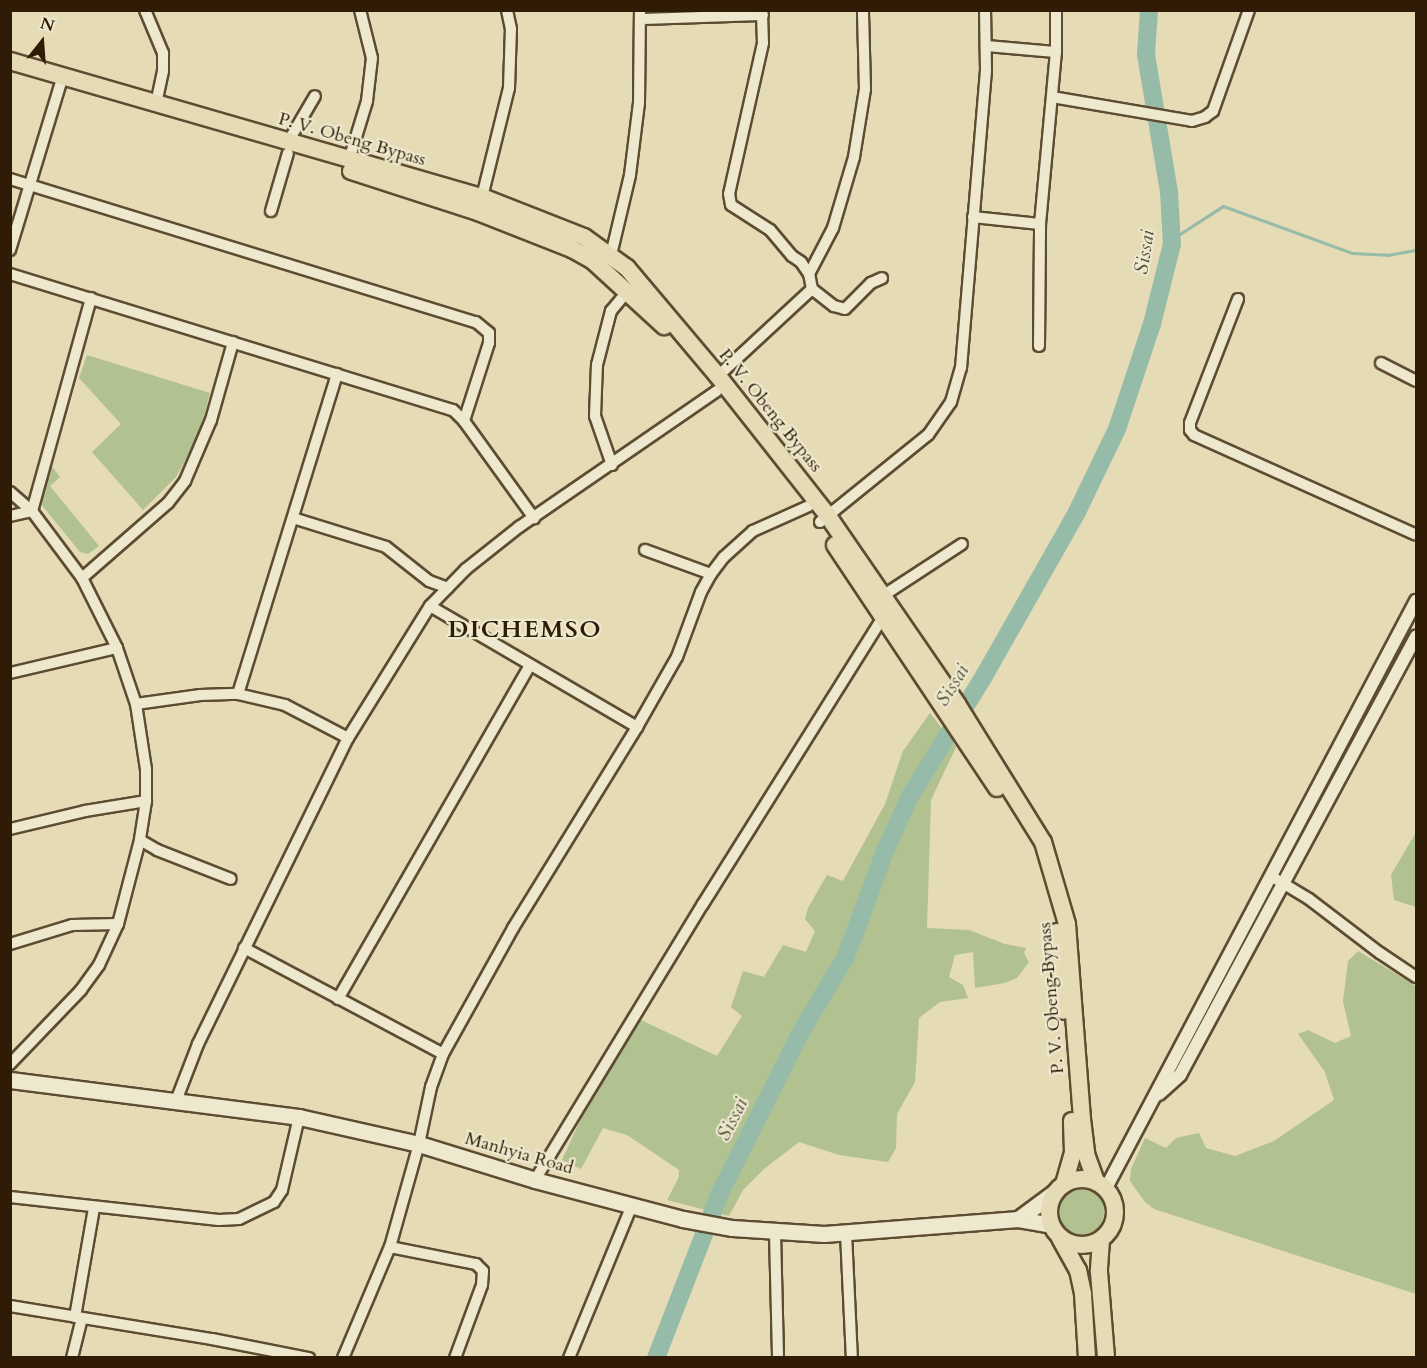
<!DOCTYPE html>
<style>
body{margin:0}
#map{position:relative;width:1427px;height:1368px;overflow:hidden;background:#e5dbb5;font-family:Cardo,serif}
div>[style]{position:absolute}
.green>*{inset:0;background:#b1c190}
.round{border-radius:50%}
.stream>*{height:3px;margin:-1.5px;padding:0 1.5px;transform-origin:1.5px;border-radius:1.5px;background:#96bba9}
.river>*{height:18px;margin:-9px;padding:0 9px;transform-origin:9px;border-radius:9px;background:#96bba9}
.roads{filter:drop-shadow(2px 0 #5d4c32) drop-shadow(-2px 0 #5d4c32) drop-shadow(0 2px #5d4c32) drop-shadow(0 -2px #5d4c32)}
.minor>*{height:10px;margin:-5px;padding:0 5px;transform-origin:5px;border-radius:5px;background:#eee8cf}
.tertiary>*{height:12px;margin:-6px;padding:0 6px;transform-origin:6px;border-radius:6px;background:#eee8cf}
.secondary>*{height:15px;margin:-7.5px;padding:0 7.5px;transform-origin:7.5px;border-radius:7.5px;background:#eee8cf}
.trunk>*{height:16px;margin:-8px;padding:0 8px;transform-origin:8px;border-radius:8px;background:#e5dbb5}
.trunk>.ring{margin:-8px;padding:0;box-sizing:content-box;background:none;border:16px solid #e5dbb5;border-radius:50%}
span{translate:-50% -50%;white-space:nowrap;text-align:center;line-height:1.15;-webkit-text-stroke:4.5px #eee8cf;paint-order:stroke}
.street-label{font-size:18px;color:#301c06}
.water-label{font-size:20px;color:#4f4c37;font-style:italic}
.district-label{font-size:24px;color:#301c06;font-weight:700;letter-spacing:1.5px}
.frame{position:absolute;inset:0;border:12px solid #301c06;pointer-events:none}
.north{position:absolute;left:12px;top:12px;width:60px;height:60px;-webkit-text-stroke:4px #eee8cf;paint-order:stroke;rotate:17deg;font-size:16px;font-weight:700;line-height:24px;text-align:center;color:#301c06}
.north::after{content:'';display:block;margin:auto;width:21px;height:27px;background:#301c06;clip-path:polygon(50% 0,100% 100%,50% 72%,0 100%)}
</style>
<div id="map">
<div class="green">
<div style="clip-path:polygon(87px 355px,210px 393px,199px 435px,176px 477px,143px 510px,92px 452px,121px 424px,79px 378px)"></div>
<div style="clip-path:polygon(50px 464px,60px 477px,50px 486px,99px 546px,88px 554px,80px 552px,41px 504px,41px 487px)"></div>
<div style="clip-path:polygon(930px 713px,956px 747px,931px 800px,927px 928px,969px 930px,1005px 944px,1026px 948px,1024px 953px,1029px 962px,1017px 978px,1005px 983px,975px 988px,973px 952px,955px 955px,949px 977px,963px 985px,968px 998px,940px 1002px,919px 1018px,915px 1082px,897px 1114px,896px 1148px,888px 1162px,839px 1155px,799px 1142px,764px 1169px,743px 1190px,729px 1216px,667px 1200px,679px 1177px,679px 1170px,627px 1135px,603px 1128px,581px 1169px,562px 1160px,586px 1108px,641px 1020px,717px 1056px,742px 1016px,731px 1007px,743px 971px,764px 977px,783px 945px,806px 952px,815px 931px,805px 919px,808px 908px,827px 875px,843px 881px,885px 804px,903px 751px)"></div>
<div style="clip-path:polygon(1416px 832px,1416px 907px,1394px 900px,1391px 875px)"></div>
<div style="clip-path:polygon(1358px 951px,1416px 986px,1416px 1294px,1154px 1209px,1145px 1202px,1130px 1181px,1131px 1169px,1145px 1138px,1166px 1148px,1176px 1138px,1199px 1133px,1206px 1148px,1235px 1156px,1274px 1141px,1334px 1100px,1325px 1072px,1298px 1034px,1308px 1030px,1335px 1043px,1351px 1036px,1343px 1001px,1348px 961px)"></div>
<div class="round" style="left:1052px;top:1185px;width:52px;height:52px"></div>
</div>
<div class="stream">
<div style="left:1172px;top:239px;width:61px;rotate:-32.9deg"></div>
<div style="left:1223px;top:206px;width:137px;rotate:20deg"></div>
<div style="left:1352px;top:253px;width:35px;rotate:3deg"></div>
<div style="left:1387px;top:255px;width:29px;rotate:-10deg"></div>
</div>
<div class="river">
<div style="left:656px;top:1358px;width:177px;rotate:-68.8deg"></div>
<div style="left:720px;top:1193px;width:182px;rotate:-63.3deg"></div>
<div style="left:802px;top:1030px;width:86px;rotate:-59.3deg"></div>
<div style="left:846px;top:956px;width:112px;rotate:-69.6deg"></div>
<div style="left:885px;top:851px;width:58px;rotate:-65.6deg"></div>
<div style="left:909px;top:798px;width:143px;rotate:-58.4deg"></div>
<div style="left:984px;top:676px;width:189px;rotate:-60.4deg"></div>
<div style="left:1077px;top:512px;width:92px;rotate:-64.3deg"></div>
<div style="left:1117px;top:429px;width:111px;rotate:-71.6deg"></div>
<div style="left:1152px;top:324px;width:82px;rotate:-76deg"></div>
<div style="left:1172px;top:244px;width:52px;rotate:-93.3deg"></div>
<div style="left:1169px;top:192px;width:140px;rotate:-99.5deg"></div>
<div style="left:1146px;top:54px;width:44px;rotate:-86.1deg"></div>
</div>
<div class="roads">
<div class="minor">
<div style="left:145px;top:10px;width:47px;rotate:67.3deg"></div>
<div style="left:163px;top:53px;width:18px;rotate:90deg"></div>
<div style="left:163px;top:71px;width:33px;rotate:102deg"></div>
<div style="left:641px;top:19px;width:122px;rotate:-1.9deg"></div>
<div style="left:986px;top:46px;width:70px;rotate:4.9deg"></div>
<div style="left:1052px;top:97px;width:142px;rotate:9.7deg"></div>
<div style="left:1192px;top:121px;width:14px;rotate:-17deg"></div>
<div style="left:1205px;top:117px;width:10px;rotate:-37deg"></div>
<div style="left:1213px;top:111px;width:107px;rotate:-70.4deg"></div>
<div style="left:288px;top:142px;width:53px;rotate:-59.6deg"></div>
<div style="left:349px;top:160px;width:62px;rotate:-73deg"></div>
<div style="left:367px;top:101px;width:43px;rotate:-83.4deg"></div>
<div style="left:372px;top:58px;width:49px;rotate:-104deg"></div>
<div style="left:10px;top:179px;width:487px;rotate:17.1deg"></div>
<div style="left:476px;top:322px;width:17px;rotate:40deg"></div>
<div style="left:489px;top:333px;width:10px;rotate:90deg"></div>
<div style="left:489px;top:343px;width:82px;rotate:107.8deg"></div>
<div style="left:482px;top:197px;width:112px;rotate:-76.1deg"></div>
<div style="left:509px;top:88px;width:59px;rotate:-88.1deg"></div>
<div style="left:511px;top:29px;width:19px;rotate:-102deg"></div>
<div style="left:271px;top:211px;width:60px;rotate:-73.7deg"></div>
<div style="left:973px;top:217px;width:67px;rotate:6deg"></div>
<div style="left:10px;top:250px;width:182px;rotate:-73.1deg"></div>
<div style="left:611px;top:255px;width:82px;rotate:-76.6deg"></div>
<div style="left:630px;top:175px;width:73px;rotate:-82.9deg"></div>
<div style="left:639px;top:103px;width:93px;rotate:-89.4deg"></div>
<div style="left:10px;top:274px;width:463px;rotate:17.1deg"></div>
<div style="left:453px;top:410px;width:16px;rotate:45deg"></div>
<div style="left:464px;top:421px;width:120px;rotate:54.2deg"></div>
<div style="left:809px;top:274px;width:52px;rotate:-62.4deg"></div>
<div style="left:833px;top:228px;width:74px;rotate:-73.5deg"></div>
<div style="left:854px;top:157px;width:69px;rotate:-80.8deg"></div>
<div style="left:865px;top:89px;width:79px;rotate:-91.5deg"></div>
<div style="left:812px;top:289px;width:28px;rotate:38deg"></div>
<div style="left:834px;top:306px;width:11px;rotate:15deg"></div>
<div style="left:845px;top:309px;width:37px;rotate:-45deg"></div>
<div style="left:871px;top:283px;width:12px;rotate:-24deg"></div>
<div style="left:1238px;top:299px;width:133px;rotate:111.2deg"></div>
<div style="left:1190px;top:423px;width:7px;rotate:90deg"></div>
<div style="left:1190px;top:430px;width:6px;rotate:51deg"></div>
<div style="left:1194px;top:435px;width:243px;rotate:24.2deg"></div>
<div style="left:1039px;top:346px;width:122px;rotate:-89.5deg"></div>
<div style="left:1040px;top:224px;width:173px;rotate:-84.7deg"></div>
<div style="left:1056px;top:52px;width:42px;rotate:-90deg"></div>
<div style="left:1381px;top:363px;width:39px;rotate:27deg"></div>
<div style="left:718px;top:376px;width:128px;rotate:-42.8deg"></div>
<div style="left:812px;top:289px;width:15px;rotate:-101deg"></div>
<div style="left:809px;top:274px;width:14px;rotate:-124deg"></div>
<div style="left:801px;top:262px;width:11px;rotate:-146deg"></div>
<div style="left:792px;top:256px;width:34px;rotate:-130deg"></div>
<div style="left:770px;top:230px;width:46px;rotate:-147.3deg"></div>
<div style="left:731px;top:205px;width:11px;rotate:-100deg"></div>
<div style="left:729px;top:194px;width:155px;rotate:-77.3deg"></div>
<div style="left:763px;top:43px;width:33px;rotate:-92deg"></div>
<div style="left:612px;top:465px;width:52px;rotate:-109.1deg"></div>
<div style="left:595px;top:416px;width:51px;rotate:-87.8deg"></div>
<div style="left:597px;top:365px;width:56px;rotate:-75.5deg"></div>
<div style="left:611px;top:311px;width:26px;rotate:-50deg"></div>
<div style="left:10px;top:492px;width:29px;rotate:41deg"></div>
<div style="left:32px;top:511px;width:84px;rotate:53.3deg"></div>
<div style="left:82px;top:578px;width:78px;rotate:63.4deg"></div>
<div style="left:117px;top:648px;width:59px;rotate:71.3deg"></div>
<div style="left:136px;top:704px;width:66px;rotate:81.3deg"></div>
<div style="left:146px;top:769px;width:32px;rotate:90deg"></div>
<div style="left:146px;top:801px;width:39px;rotate:99deg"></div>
<div style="left:140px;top:840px;width:87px;rotate:104.7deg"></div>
<div style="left:118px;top:924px;width:45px;rotate:114.9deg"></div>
<div style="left:99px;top:965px;width:31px;rotate:126deg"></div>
<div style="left:81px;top:990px;width:103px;rotate:133.8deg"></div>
<div style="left:10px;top:516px;width:23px;rotate:-13deg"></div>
<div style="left:32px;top:511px;width:221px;rotate:-74.5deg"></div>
<div style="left:293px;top:518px;width:97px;rotate:17.3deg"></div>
<div style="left:386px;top:547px;width:55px;rotate:38.3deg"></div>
<div style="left:429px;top:581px;width:20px;rotate:20deg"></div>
<div style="left:820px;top:522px;width:139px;rotate:-38.9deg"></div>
<div style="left:928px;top:435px;width:40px;rotate:-55.1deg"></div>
<div style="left:951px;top:402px;width:35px;rotate:-74deg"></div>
<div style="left:961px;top:368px;width:298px;rotate:-85.2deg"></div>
<div style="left:986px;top:71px;width:61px;rotate:-90.9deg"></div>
<div style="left:645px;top:550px;width:70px;rotate:20deg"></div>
<div style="left:82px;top:578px;width:114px;rotate:-41.1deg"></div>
<div style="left:168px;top:503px;width:28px;rotate:-52deg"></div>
<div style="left:185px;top:481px;width:66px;rotate:-66.9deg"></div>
<div style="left:211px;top:420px;width:81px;rotate:-74.2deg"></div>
<div style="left:884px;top:595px;width:93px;rotate:-33.2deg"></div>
<div style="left:430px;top:606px;width:240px;rotate:30.3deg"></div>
<div style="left:10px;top:673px;width:110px;rotate:-13.2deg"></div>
<div style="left:238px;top:694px;width:335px;rotate:-72.8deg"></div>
<div style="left:136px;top:704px;width:65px;rotate:-8deg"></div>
<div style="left:200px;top:695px;width:38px;rotate:-2deg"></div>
<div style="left:238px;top:694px;width:48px;rotate:13.2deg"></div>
<div style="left:285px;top:705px;width:71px;rotate:27.6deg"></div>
<div style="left:10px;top:829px;width:77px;rotate:-13.5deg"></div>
<div style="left:85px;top:811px;width:62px;rotate:-9.3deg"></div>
<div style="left:140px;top:840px;width:20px;rotate:30deg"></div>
<div style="left:157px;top:850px;width:79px;rotate:21.4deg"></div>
<div style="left:1271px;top:876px;width:44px;rotate:31.2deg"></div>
<div style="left:1309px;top:899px;width:89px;rotate:37.3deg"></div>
<div style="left:1380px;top:953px;width:43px;rotate:33.7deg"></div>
<div style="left:10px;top:944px;width:65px;rotate:-17deg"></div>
<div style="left:72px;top:925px;width:46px;rotate:-1.2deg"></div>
<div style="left:244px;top:948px;width:225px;rotate:28deg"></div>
<div style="left:338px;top:999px;width:385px;rotate:-60.1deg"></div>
<div style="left:176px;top:1101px;width:61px;rotate:-68.9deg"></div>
<div style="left:198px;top:1044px;width:341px;rotate:-63.9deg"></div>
<div style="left:348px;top:738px;width:155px;rotate:-58.2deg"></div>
<div style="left:430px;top:606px;width:52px;rotate:-45.8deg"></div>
<div style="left:466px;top:569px;width:68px;rotate:-38.4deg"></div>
<div style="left:519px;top:527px;width:240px;rotate:-34.5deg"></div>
<div style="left:535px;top:1180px;width:323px;rotate:-58.7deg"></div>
<div style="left:703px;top:904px;width:339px;rotate:-57.9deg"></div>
<div style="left:10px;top:1197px;width:210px;rotate:6.3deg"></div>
<div style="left:219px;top:1220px;width:20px;rotate:-3deg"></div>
<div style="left:239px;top:1219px;width:39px;rotate:-26deg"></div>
<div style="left:274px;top:1202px;width:14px;rotate:-56deg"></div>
<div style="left:282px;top:1190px;width:75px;rotate:-76.9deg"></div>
<div style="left:775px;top:1233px;width:125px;rotate:88.6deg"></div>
<div style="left:846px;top:1233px;width:125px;rotate:87.3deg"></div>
<div style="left:390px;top:1247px;width:88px;rotate:11.2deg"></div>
<div style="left:476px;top:1264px;width:10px;rotate:45deg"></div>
<div style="left:483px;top:1271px;width:14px;rotate:94deg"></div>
<div style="left:482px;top:1285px;width:78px;rotate:110.3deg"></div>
<div style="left:10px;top:1306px;width:205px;rotate:9.3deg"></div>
<div style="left:212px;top:1339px;width:99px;rotate:11.1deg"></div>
<div style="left:75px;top:1317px;width:111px;rotate:-80.1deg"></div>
<div style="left:72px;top:1358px;width:41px;rotate:-76deg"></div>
<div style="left:343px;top:1358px;width:121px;rotate:-67.1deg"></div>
<div style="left:390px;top:1247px;width:107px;rotate:-74.3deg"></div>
<div style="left:419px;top:1144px;width:58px;rotate:-78.1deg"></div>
<div style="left:431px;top:1087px;width:35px;rotate:-70deg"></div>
<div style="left:443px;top:1054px;width:144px;rotate:-60.9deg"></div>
<div style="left:513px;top:928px;width:236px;rotate:-58.3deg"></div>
<div style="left:637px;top:727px;width:81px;rotate:-60.3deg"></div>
<div style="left:677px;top:657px;width:69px;rotate:-69.7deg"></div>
<div style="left:701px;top:592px;width:21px;rotate:-61deg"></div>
<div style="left:711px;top:574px;width:21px;rotate:-53deg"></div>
<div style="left:724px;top:557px;width:39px;rotate:-42deg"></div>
<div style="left:753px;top:531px;width:61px;rotate:-24.1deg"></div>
<div style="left:569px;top:1358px;width:165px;rotate:-67.6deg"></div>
</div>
<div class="tertiary">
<div style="left:1159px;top:1094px;width:28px;rotate:-42deg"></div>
<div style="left:1180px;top:1075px;width:498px;rotate:-61.7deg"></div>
<div style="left:1106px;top:1188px;width:664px;rotate:-62.16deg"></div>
</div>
<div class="secondary">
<div style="left:10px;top:1080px;width:291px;rotate:7.3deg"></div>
<div style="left:299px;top:1117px;width:123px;rotate:12.7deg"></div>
<div style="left:419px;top:1144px;width:121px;rotate:17.2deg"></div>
<div style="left:535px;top:1180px;width:153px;rotate:14.8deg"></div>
<div style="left:683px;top:1219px;width:50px;rotate:10.4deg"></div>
<div style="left:732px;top:1228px;width:92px;rotate:3.7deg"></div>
<div style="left:824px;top:1234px;width:195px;rotate:-4.4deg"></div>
<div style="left:1018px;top:1219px;width:34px;rotate:10deg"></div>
<div style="left:1018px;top:1219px;width:47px;rotate:-36.4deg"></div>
</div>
<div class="trunk">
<div style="left:10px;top:61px;width:491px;rotate:16.1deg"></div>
<div style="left:482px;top:197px;width:110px;rotate:21.4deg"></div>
<div style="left:584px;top:237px;width:53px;rotate:35.8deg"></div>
<div style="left:627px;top:268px;width:141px;rotate:49.9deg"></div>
<div style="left:718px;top:376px;width:178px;rotate:51.8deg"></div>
<div style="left:828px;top:516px;width:228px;rotate:55.5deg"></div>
<div style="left:957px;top:704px;width:163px;rotate:58.1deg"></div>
<div style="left:1043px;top:842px;width:85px;rotate:73.7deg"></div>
<div style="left:1067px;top:924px;width:196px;rotate:85.6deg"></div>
<div style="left:1082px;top:1119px;width:35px;rotate:83deg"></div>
<div style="left:1086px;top:1154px;width:30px;rotate:70deg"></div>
<div style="left:351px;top:171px;width:133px;rotate:17.9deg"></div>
<div style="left:478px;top:212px;width:101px;rotate:21.5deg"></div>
<div style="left:572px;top:249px;width:23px;rotate:29deg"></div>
<div style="left:592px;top:260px;width:98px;rotate:42.5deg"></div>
<div style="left:835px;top:545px;width:292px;rotate:56.3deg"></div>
<div style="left:1057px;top:932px;width:79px;rotate:85.7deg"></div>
<div class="ring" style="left:1049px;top:1179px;width:50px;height:50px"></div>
<div style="left:1064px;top:1184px;width:33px;rotate:-74deg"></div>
<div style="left:1073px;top:1152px;width:31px;rotate:-92deg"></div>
<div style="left:1060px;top:1238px;width:37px;rotate:61deg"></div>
<div style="left:1078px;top:1270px;width:25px;rotate:78deg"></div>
<div style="left:1083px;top:1294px;width:64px;rotate:86.4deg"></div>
<div style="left:1101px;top:1240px;width:32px;rotate:94deg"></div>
<div style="left:1099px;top:1272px;width:86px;rotate:85.3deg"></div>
</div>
</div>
<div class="street-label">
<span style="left:352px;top:140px;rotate:16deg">P. V. Obeng Bypass</span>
<span style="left:770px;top:411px;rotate:51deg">P. V. Obeng Bypass</span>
<span style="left:1052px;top:998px;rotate:-95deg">P. V. Obeng Bypass</span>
<span style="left:519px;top:1154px;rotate:16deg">Manhyia Road</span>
</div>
<div class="water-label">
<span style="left:1144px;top:252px;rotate:-81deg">Sissai</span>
<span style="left:952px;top:685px;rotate:-58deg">Sissai</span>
<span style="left:732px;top:1119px;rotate:-63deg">Sissai</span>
</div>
<div class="district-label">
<span style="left:525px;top:630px">DICHEMSO</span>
</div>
<div class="frame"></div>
<div class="north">N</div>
</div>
